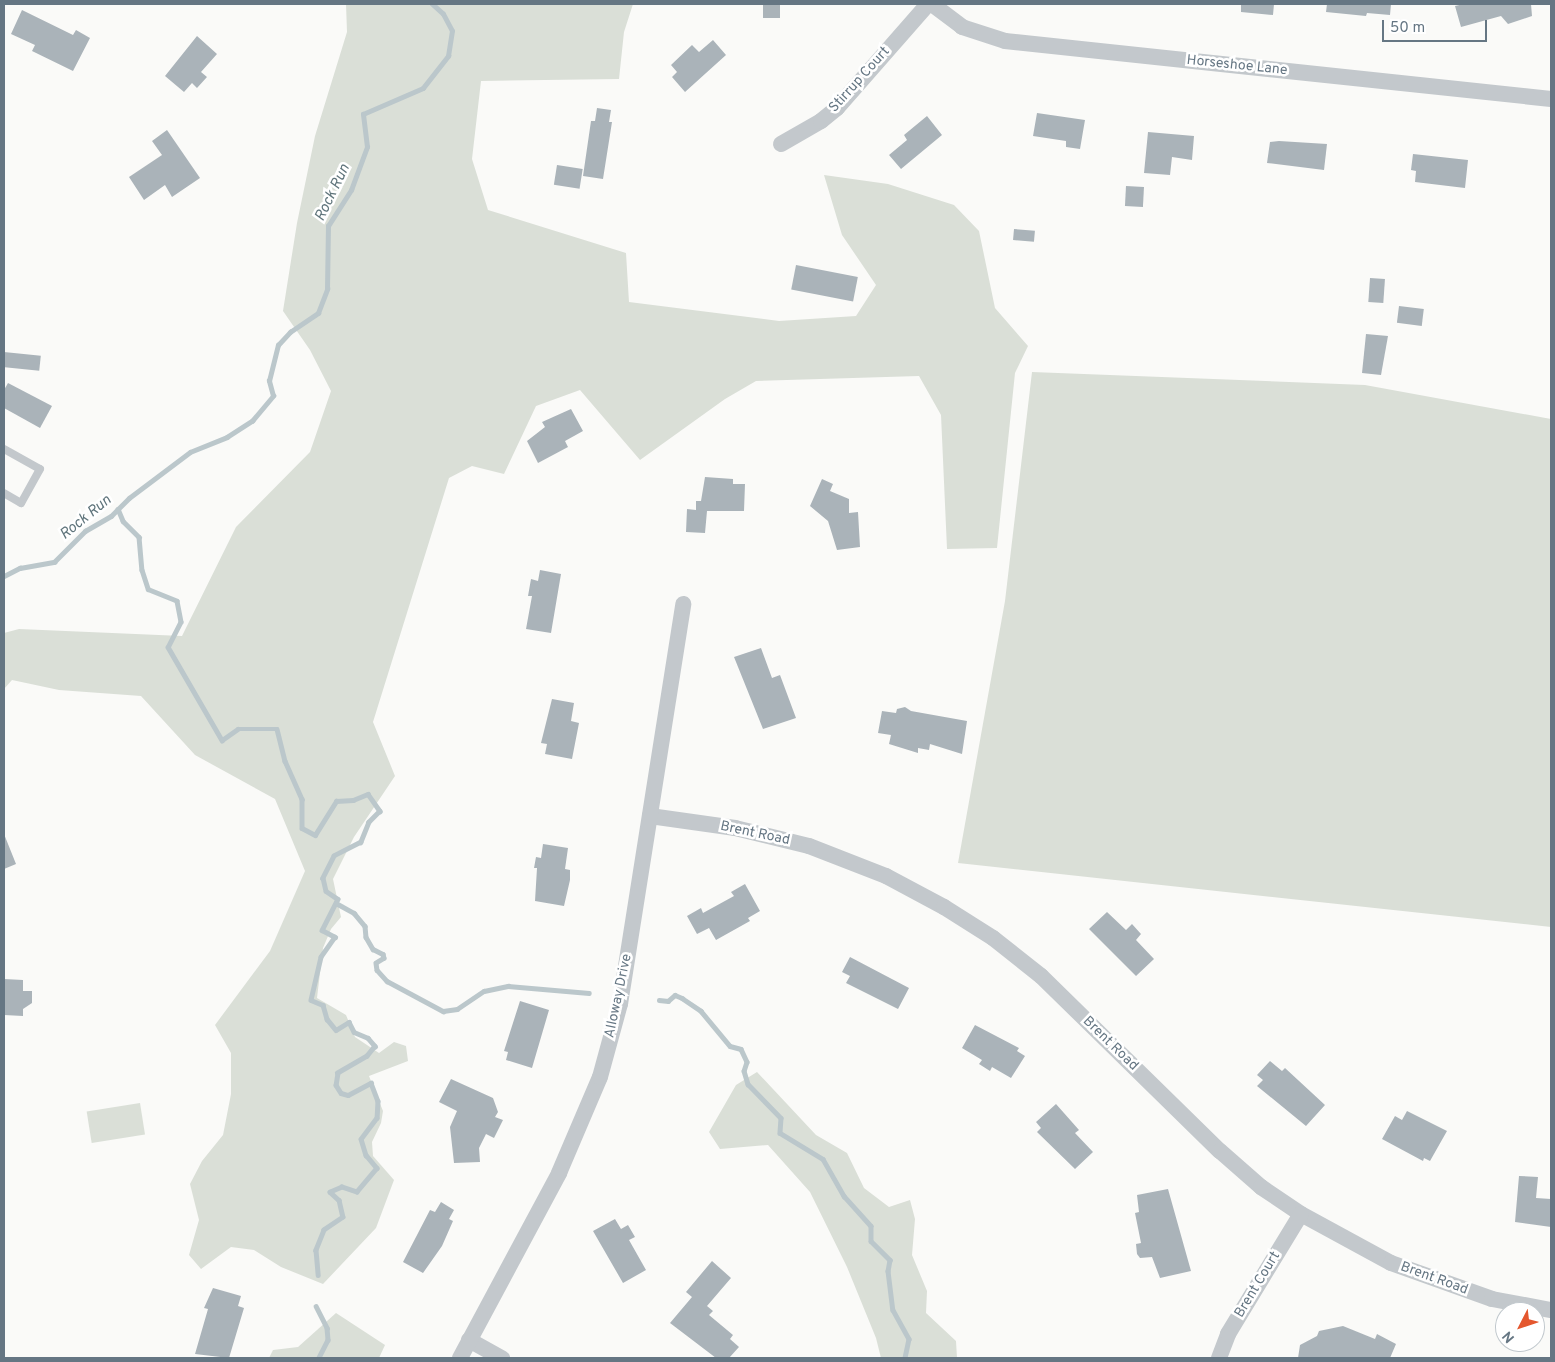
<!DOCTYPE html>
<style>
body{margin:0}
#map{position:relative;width:1555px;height:1362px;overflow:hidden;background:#fafaf8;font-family:Overpass,sans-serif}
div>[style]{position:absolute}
.green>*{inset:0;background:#dadfd7;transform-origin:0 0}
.stream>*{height:4.5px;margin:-2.25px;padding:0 2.25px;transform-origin:2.25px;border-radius:2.25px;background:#bbc7cb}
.building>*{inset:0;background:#aab3b9;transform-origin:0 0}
.lane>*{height:8px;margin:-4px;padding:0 4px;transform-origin:4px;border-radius:4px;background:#c3c8cc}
.street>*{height:16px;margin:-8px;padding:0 8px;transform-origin:8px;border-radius:8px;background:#c3c8cc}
span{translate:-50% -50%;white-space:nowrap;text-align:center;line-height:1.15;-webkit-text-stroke:5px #fff;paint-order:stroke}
.street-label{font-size:14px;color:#657683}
.water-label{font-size:15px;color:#60757c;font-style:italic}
.frame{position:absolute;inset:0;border:5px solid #657683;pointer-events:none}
.north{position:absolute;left:1495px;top:1302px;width:50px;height:50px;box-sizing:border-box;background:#fff;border:1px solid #c1c8cd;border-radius:50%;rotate:229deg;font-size:14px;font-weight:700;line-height:20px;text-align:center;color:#657683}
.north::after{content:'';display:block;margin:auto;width:18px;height:22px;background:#e4572e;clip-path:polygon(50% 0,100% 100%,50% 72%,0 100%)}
.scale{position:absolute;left:1382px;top:20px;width:105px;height:22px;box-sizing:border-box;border:2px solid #657683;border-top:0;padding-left:6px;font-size:15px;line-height:18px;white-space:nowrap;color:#657683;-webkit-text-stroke:4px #fff;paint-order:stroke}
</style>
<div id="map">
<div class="green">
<div style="clip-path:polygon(346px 4px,633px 4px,624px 32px,619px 79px,481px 81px,472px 159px,488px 210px,626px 253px,629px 302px,779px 321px,856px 316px,876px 285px,842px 235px,824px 175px,888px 184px,954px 205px,979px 231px,995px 308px,1028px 346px,1015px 373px,997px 548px,947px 549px,941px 415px,919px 376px,756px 381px,725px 399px,640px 460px,580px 390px,536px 406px,504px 474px,472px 466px,449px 478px,373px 722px,395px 776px,354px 837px,333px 879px,341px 917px,331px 929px,323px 948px,317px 998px,346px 1015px,355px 1037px,379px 1053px,394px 1042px,406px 1046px,408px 1061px,369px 1076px,383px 1111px,381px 1123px,372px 1142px,373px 1156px,394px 1180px,376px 1228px,323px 1284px,281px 1267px,254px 1250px,231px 1247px,201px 1269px,189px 1255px,199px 1220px,190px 1184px,202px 1161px,223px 1135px,231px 1094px,231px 1053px,215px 1025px,270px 951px,305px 871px,275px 799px,195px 755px,141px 696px,59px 690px,12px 680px,4px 689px,4px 633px,19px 629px,182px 636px,236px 527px,310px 452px,331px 391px,310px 350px,283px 311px,297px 223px,315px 136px,347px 32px)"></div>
<div style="clip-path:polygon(1032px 372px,1365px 385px,1551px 419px,1551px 927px,958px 863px,1005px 601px)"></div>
<div style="clip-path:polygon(757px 1072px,816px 1135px,847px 1153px,864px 1188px,889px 1207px,910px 1200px,915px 1219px,912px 1255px,927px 1291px,926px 1313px,956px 1341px,957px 1358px,881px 1358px,876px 1338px,847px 1267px,810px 1192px,768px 1145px,720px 1149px,709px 1132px,736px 1085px)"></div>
<div style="left:140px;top:1103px;width:32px;height:54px;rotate:81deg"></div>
<div style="clip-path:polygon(336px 1313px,385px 1345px,379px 1358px,269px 1358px,273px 1350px,298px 1347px)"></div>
</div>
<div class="stream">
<div style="left:118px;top:509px;width:13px;rotate:67deg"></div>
<div style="left:123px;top:521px;width:23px;rotate:45deg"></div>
<div style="left:139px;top:537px;width:33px;rotate:85deg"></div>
<div style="left:142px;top:570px;width:20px;rotate:72deg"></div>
<div style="left:148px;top:589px;width:31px;rotate:22deg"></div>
<div style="left:177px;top:601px;width:21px;rotate:79deg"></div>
<div style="left:181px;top:622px;width:28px;rotate:117deg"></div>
<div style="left:168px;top:647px;width:108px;rotate:59.9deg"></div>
<div style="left:222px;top:740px;width:19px;rotate:-35deg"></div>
<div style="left:238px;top:729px;width:39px"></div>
<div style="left:277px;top:729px;width:33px;rotate:76deg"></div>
<div style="left:285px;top:761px;width:42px;rotate:65.9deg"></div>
<div style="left:302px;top:799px;width:29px;rotate:90deg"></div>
<div style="left:302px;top:828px;width:15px;rotate:28deg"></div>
<div style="left:315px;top:835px;width:40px;rotate:-58deg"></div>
<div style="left:336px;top:801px;width:17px;rotate:-3deg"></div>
<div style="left:353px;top:800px;width:16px;rotate:-22deg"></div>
<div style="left:368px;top:794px;width:21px;rotate:55deg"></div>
<div style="left:380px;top:811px;width:16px;rotate:135deg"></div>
<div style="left:369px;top:822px;width:22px;rotate:112deg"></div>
<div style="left:361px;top:842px;width:30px;rotate:153deg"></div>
<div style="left:334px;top:856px;width:25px;rotate:117deg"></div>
<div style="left:323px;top:878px;width:13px;rotate:77deg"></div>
<div style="left:326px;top:891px;width:14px;rotate:34deg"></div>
<div style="left:338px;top:899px;width:35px;rotate:117deg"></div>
<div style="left:322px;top:930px;width:15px;rotate:28deg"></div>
<div style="left:335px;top:937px;width:24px;rotate:125deg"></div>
<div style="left:321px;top:957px;width:44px;rotate:103.1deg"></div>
<div style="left:311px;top:1000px;width:13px;rotate:23deg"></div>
<div style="left:323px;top:1005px;width:15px;rotate:74deg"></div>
<div style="left:327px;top:1019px;width:14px;rotate:51deg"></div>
<div style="left:336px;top:1030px;width:15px;rotate:-32deg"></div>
<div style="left:349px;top:1022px;width:11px;rotate:63deg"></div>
<div style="left:354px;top:1032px;width:15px;rotate:23deg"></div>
<div style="left:368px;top:1038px;width:11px;rotate:49deg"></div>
<div style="left:375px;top:1046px;width:13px;rotate:129deg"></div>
<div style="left:367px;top:1056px;width:34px;rotate:150deg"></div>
<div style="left:338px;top:1073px;width:12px;rotate:99deg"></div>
<div style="left:336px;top:1085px;width:9px;rotate:58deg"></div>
<div style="left:341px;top:1093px;width:7px;rotate:16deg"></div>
<div style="left:348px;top:1095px;width:26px;rotate:-28deg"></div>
<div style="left:371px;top:1083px;width:19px;rotate:69deg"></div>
<div style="left:378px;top:1101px;width:17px;rotate:93deg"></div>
<div style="left:377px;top:1118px;width:26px;rotate:127deg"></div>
<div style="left:361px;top:1139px;width:17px;rotate:73deg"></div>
<div style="left:366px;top:1155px;width:17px;rotate:50deg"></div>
<div style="left:377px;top:1168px;width:31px;rotate:130deg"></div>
<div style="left:357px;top:1192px;width:16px;rotate:-162deg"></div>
<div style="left:342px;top:1187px;width:13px;rotate:157deg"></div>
<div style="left:330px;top:1192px;width:12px;rotate:42deg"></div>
<div style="left:339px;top:1200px;width:17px;rotate:77deg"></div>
<div style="left:343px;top:1217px;width:23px;rotate:146deg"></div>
<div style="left:324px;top:1230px;width:22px;rotate:112deg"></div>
<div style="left:316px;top:1250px;width:25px;rotate:85deg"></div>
<div style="left:4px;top:576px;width:18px;rotate:-27deg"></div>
<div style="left:20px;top:568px;width:35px;rotate:-10deg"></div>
<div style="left:54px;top:562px;width:44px;rotate:-45deg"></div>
<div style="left:85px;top:531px;width:30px;rotate:-30deg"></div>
<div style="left:111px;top:516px;width:25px;rotate:-45deg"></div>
<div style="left:129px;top:498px;width:76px;rotate:-37deg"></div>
<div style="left:190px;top:452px;width:40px;rotate:-22deg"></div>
<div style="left:227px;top:437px;width:30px;rotate:-33deg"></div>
<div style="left:252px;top:421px;width:33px;rotate:-50deg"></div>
<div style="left:273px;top:396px;width:16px;rotate:-105deg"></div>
<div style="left:269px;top:381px;width:37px;rotate:-76deg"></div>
<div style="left:278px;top:345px;width:18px;rotate:-47deg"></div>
<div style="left:290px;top:332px;width:34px;rotate:-34deg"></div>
<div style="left:318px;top:313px;width:26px;rotate:-69deg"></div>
<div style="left:327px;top:289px;width:63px;rotate:-89.1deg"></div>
<div style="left:328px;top:226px;width:43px;rotate:-57.4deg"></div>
<div style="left:351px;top:190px;width:46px;rotate:-69.6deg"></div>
<div style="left:367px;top:147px;width:33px;rotate:-97deg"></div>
<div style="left:363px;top:114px;width:65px;rotate:-23.4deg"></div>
<div style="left:423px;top:88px;width:41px;rotate:-52deg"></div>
<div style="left:448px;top:56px;width:25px;rotate:-81deg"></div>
<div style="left:452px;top:31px;width:19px;rotate:-118deg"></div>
<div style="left:443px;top:14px;width:15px;rotate:-138deg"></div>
<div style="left:336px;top:903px;width:21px;rotate:29deg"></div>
<div style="left:354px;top:913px;width:17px;rotate:50deg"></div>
<div style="left:365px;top:926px;width:11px;rotate:85deg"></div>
<div style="left:366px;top:937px;width:14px;rotate:60deg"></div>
<div style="left:373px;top:949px;width:11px;rotate:27deg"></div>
<div style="left:383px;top:954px;width:4px;rotate:76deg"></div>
<div style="left:384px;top:958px;width:9px;rotate:148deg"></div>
<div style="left:376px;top:963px;width:7px;rotate:82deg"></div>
<div style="left:377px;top:970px;width:15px;rotate:48deg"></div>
<div style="left:387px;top:981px;width:64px;rotate:28.2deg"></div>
<div style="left:443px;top:1011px;width:14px;rotate:-8deg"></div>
<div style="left:457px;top:1009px;width:32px;rotate:-34deg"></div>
<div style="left:484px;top:991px;width:25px;rotate:-12deg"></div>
<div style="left:508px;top:986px;width:81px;rotate:4.9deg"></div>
<div style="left:659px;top:1000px;width:9px;rotate:6deg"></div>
<div style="left:668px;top:1001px;width:9px;rotate:-41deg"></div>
<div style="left:675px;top:995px;width:8px;rotate:23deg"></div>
<div style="left:682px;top:998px;width:23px;rotate:34deg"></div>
<div style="left:701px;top:1011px;width:45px;rotate:50.4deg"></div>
<div style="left:730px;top:1046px;width:11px;rotate:15deg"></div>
<div style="left:741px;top:1049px;width:14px;rotate:65deg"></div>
<div style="left:747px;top:1062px;width:9px;rotate:108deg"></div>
<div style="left:744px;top:1071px;width:14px;rotate:73deg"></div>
<div style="left:748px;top:1084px;width:47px;rotate:45.9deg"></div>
<div style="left:781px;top:1118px;width:15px;rotate:94deg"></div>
<div style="left:780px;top:1133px;width:50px;rotate:31.2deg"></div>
<div style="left:823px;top:1159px;width:43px;rotate:60.4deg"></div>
<div style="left:844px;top:1196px;width:40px;rotate:48deg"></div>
<div style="left:871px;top:1226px;width:15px;rotate:90deg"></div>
<div style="left:871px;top:1241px;width:27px;rotate:45deg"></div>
<div style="left:890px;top:1260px;width:11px;rotate:100deg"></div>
<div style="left:888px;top:1271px;width:39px;rotate:83deg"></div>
<div style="left:893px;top:1310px;width:33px;rotate:61deg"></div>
<div style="left:909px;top:1339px;width:19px;rotate:102deg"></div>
<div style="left:316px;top:1306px;width:25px;rotate:63deg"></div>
<div style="left:327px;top:1328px;width:12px;rotate:85deg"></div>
<div style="left:328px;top:1340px;width:20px;rotate:117deg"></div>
</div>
<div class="building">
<div style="left:763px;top:4px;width:17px;height:14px"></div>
<div style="clip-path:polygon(1241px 4px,1274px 4px,1273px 15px,1241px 12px)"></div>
<div style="clip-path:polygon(1327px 4px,1391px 4px,1390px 15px,1367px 13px,1366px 16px,1326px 12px)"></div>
<div style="clip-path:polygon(1464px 4px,1531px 4px,1532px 16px,1508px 24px,1501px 16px,1461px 27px,1455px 6px)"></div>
<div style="clip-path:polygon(22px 10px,73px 35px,76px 30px,90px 38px,73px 71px,32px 51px,35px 45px,11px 34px)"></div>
<div style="clip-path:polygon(197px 36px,217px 54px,201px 72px,207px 77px,197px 88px,192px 83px,184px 92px,165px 76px)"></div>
<div style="clip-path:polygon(713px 40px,726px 55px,685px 92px,672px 77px,677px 72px,671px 65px,692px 45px,699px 52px)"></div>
<div style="clip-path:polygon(597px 108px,611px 110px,609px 122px,612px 122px,603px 179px,583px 176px,591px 121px,595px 121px)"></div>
<div style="clip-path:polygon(1037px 113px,1085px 120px,1080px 149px,1066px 147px,1066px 141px,1033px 136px)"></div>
<div style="clip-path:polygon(927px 116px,942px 135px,901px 169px,889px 155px,907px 140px,904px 135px)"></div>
<div style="clip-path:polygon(167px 130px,200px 178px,172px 197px,165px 185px,144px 200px,129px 177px,162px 155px,152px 141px)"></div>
<div style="clip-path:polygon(1148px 132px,1194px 136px,1192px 160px,1172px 157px,1170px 175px,1144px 173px)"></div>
<div style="clip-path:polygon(1279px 141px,1327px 144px,1324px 170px,1267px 163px,1270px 142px)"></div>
<div style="clip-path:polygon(1413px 154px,1468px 160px,1465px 188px,1415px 182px,1416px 171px,1411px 170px)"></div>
<div style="left:557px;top:165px;width:26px;height:20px;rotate:9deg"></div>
<div style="left:1126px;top:186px;width:18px;height:20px;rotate:3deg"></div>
<div style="left:1014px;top:229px;width:21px;height:11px;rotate:5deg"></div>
<div style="left:796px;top:265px;width:63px;height:25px;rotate:11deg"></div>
<div style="left:1370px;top:278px;width:15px;height:24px;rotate:4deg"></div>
<div style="left:1399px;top:306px;width:25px;height:17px;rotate:7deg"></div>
<div style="clip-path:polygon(1366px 334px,1388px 336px,1381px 375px,1362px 373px)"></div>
<div style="left:4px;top:352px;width:37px;height:15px;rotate:6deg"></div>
<div style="clip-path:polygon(8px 383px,52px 406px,40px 428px,4px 408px,4px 390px)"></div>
<div style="clip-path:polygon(571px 409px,583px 431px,565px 441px,568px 447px,538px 463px,527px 441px,545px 427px,542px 422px)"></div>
<div style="clip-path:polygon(705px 477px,733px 479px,733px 484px,745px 484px,744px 511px,707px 511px,705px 533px,686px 532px,687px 509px,696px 510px,696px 501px,701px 501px)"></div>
<div style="clip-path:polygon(822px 479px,833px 484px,830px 491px,849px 499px,849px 513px,858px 512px,860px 547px,837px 550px,828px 521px,810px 506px)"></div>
<div style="clip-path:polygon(540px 570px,561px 574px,551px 633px,526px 629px,532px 596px,528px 596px,531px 579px,538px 581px)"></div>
<div style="clip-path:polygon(761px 648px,772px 678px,780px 675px,796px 718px,763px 729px,734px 657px)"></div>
<div style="clip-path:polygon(552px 699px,574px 703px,571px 721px,579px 723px,572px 759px,545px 754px,547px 744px,541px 743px)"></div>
<div style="clip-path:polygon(905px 707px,911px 711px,967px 721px,962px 754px,930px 744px,929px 750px,918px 748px,918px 753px,889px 744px,891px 735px,878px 733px,882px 711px,896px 713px,897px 709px)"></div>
<div style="clip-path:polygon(4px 834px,16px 864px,4px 869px)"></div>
<div style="clip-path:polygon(543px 844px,568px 848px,565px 869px,570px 870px,570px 880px,564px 906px,535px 901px,537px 868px,534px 868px,536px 857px,541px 858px)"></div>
<div style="clip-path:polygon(745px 884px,760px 911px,748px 918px,750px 921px,716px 940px,709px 928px,697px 934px,687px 916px,701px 908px,703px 913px,734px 896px,731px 892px)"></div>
<div style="clip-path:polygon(1107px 912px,1126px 930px,1132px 924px,1141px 934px,1136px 940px,1154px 959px,1136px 976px,1089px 929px)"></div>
<div style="clip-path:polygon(850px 957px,909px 988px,898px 1009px,846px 983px,850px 976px,842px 972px)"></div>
<div style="clip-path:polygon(4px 979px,23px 980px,23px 991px,32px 991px,32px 1003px,23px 1009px,23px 1016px,4px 1015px)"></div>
<div style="clip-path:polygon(520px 1001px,549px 1010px,532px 1068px,506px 1060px,508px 1052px,504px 1051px)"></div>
<div style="clip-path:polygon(975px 1025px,1019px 1048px,1017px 1051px,1025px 1056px,1011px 1078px,992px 1067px,990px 1071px,979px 1064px,982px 1060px,962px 1048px)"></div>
<div style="clip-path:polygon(1270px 1061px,1282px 1071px,1285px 1068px,1325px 1105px,1306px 1126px,1257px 1086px,1263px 1080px,1257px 1075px)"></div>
<div style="clip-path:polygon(451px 1079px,493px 1098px,498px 1112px,495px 1117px,503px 1120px,494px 1138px,486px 1134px,479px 1148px,480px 1162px,454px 1163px,450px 1127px,457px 1111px,439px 1102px)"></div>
<div style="clip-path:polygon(1056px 1104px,1079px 1130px,1075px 1133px,1093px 1152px,1075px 1169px,1037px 1132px,1041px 1128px,1036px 1122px)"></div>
<div style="clip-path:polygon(1407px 1111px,1447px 1131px,1430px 1161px,1424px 1158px,1423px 1161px,1382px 1139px,1395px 1116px,1402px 1120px)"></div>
<div style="clip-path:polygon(1519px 1176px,1538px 1177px,1536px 1198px,1551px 1199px,1551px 1227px,1515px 1222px)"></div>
<div style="clip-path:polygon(1168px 1189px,1191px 1271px,1160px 1278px,1152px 1257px,1140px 1258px,1137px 1254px,1136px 1244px,1141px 1243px,1135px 1213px,1139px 1212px,1137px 1195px)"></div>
<div style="clip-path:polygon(441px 1202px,454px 1210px,449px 1219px,453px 1221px,442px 1246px,423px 1273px,403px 1262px,430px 1210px,435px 1212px)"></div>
<div style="clip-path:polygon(615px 1219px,621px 1229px,628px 1225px,635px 1237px,629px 1240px,646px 1270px,623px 1283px,593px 1231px)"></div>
<div style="clip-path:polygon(712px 1261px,731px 1278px,707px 1306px,713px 1311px,709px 1315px,733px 1335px,730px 1339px,739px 1347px,729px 1358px,716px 1358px,670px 1323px,692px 1297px,686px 1292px)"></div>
<div style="clip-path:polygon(213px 1288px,241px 1296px,238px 1306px,244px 1308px,229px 1358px,195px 1354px,208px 1309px,204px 1308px)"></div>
<div style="clip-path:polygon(1343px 1326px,1375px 1339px,1377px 1334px,1396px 1344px,1390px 1358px,1298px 1358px,1300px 1345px,1317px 1336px,1319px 1331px)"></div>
</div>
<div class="lane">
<div style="left:4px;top:449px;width:41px;rotate:29.1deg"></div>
<div style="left:40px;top:469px;width:39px;rotate:119deg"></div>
<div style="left:21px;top:503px;width:20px;rotate:-150deg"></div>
</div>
<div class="street">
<div style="left:932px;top:4px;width:38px;rotate:37deg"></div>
<div style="left:962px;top:27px;width:45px;rotate:18deg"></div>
<div style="left:1005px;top:41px;width:549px;rotate:6.06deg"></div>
<div style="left:781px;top:144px;width:46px;rotate:-29.9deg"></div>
<div style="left:821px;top:121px;width:21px;rotate:-39deg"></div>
<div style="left:837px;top:108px;width:138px;rotate:-48.8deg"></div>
<div style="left:650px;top:816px;width:86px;rotate:8deg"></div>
<div style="left:735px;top:828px;width:76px;rotate:13.7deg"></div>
<div style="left:809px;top:846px;width:83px;rotate:21.3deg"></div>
<div style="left:886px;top:876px;width:66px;rotate:28.1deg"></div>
<div style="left:944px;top:907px;width:58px;rotate:32.3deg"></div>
<div style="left:993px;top:938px;width:61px;rotate:38.4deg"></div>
<div style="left:1041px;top:976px;width:250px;rotate:44.4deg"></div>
<div style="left:1220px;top:1151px;width:55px;rotate:41.3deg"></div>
<div style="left:1261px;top:1187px;width:48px;rotate:34deg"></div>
<div style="left:1301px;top:1214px;width:102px;rotate:28.6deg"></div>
<div style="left:1391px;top:1263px;width:107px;rotate:19.6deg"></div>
<div style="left:1492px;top:1299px;width:60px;rotate:10.6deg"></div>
<div style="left:469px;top:1340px;width:38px;rotate:29deg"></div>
<div style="left:460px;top:1358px;width:210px;rotate:-61.8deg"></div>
<div style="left:559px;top:1173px;width:104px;rotate:-66.9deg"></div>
<div style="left:600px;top:1077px;width:76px;rotate:-74.7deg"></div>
<div style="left:620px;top:1004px;width:405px;rotate:-81deg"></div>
<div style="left:1219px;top:1358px;width:26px;rotate:-69deg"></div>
<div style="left:1228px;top:1334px;width:140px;rotate:-58.7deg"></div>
</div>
<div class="street-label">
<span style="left:1237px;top:66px;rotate:6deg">Horseshoe Lane</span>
<span style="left:860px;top:80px;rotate:-48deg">Stirrup Court</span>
<span style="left:755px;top:834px;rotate:12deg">Brent Road</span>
<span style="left:619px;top:996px;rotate:-78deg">Alloway Drive</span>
<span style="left:1110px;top:1044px;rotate:44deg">Brent Road</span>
<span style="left:1434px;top:1279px;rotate:20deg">Brent Road</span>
<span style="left:1258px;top:1285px;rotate:-59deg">Brent Court</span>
</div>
<div class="water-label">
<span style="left:333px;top:193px;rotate:-64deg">Rock Run</span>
<span style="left:86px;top:518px;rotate:-39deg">Rock Run</span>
</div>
<div class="frame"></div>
<div class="north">N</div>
<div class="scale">50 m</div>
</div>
